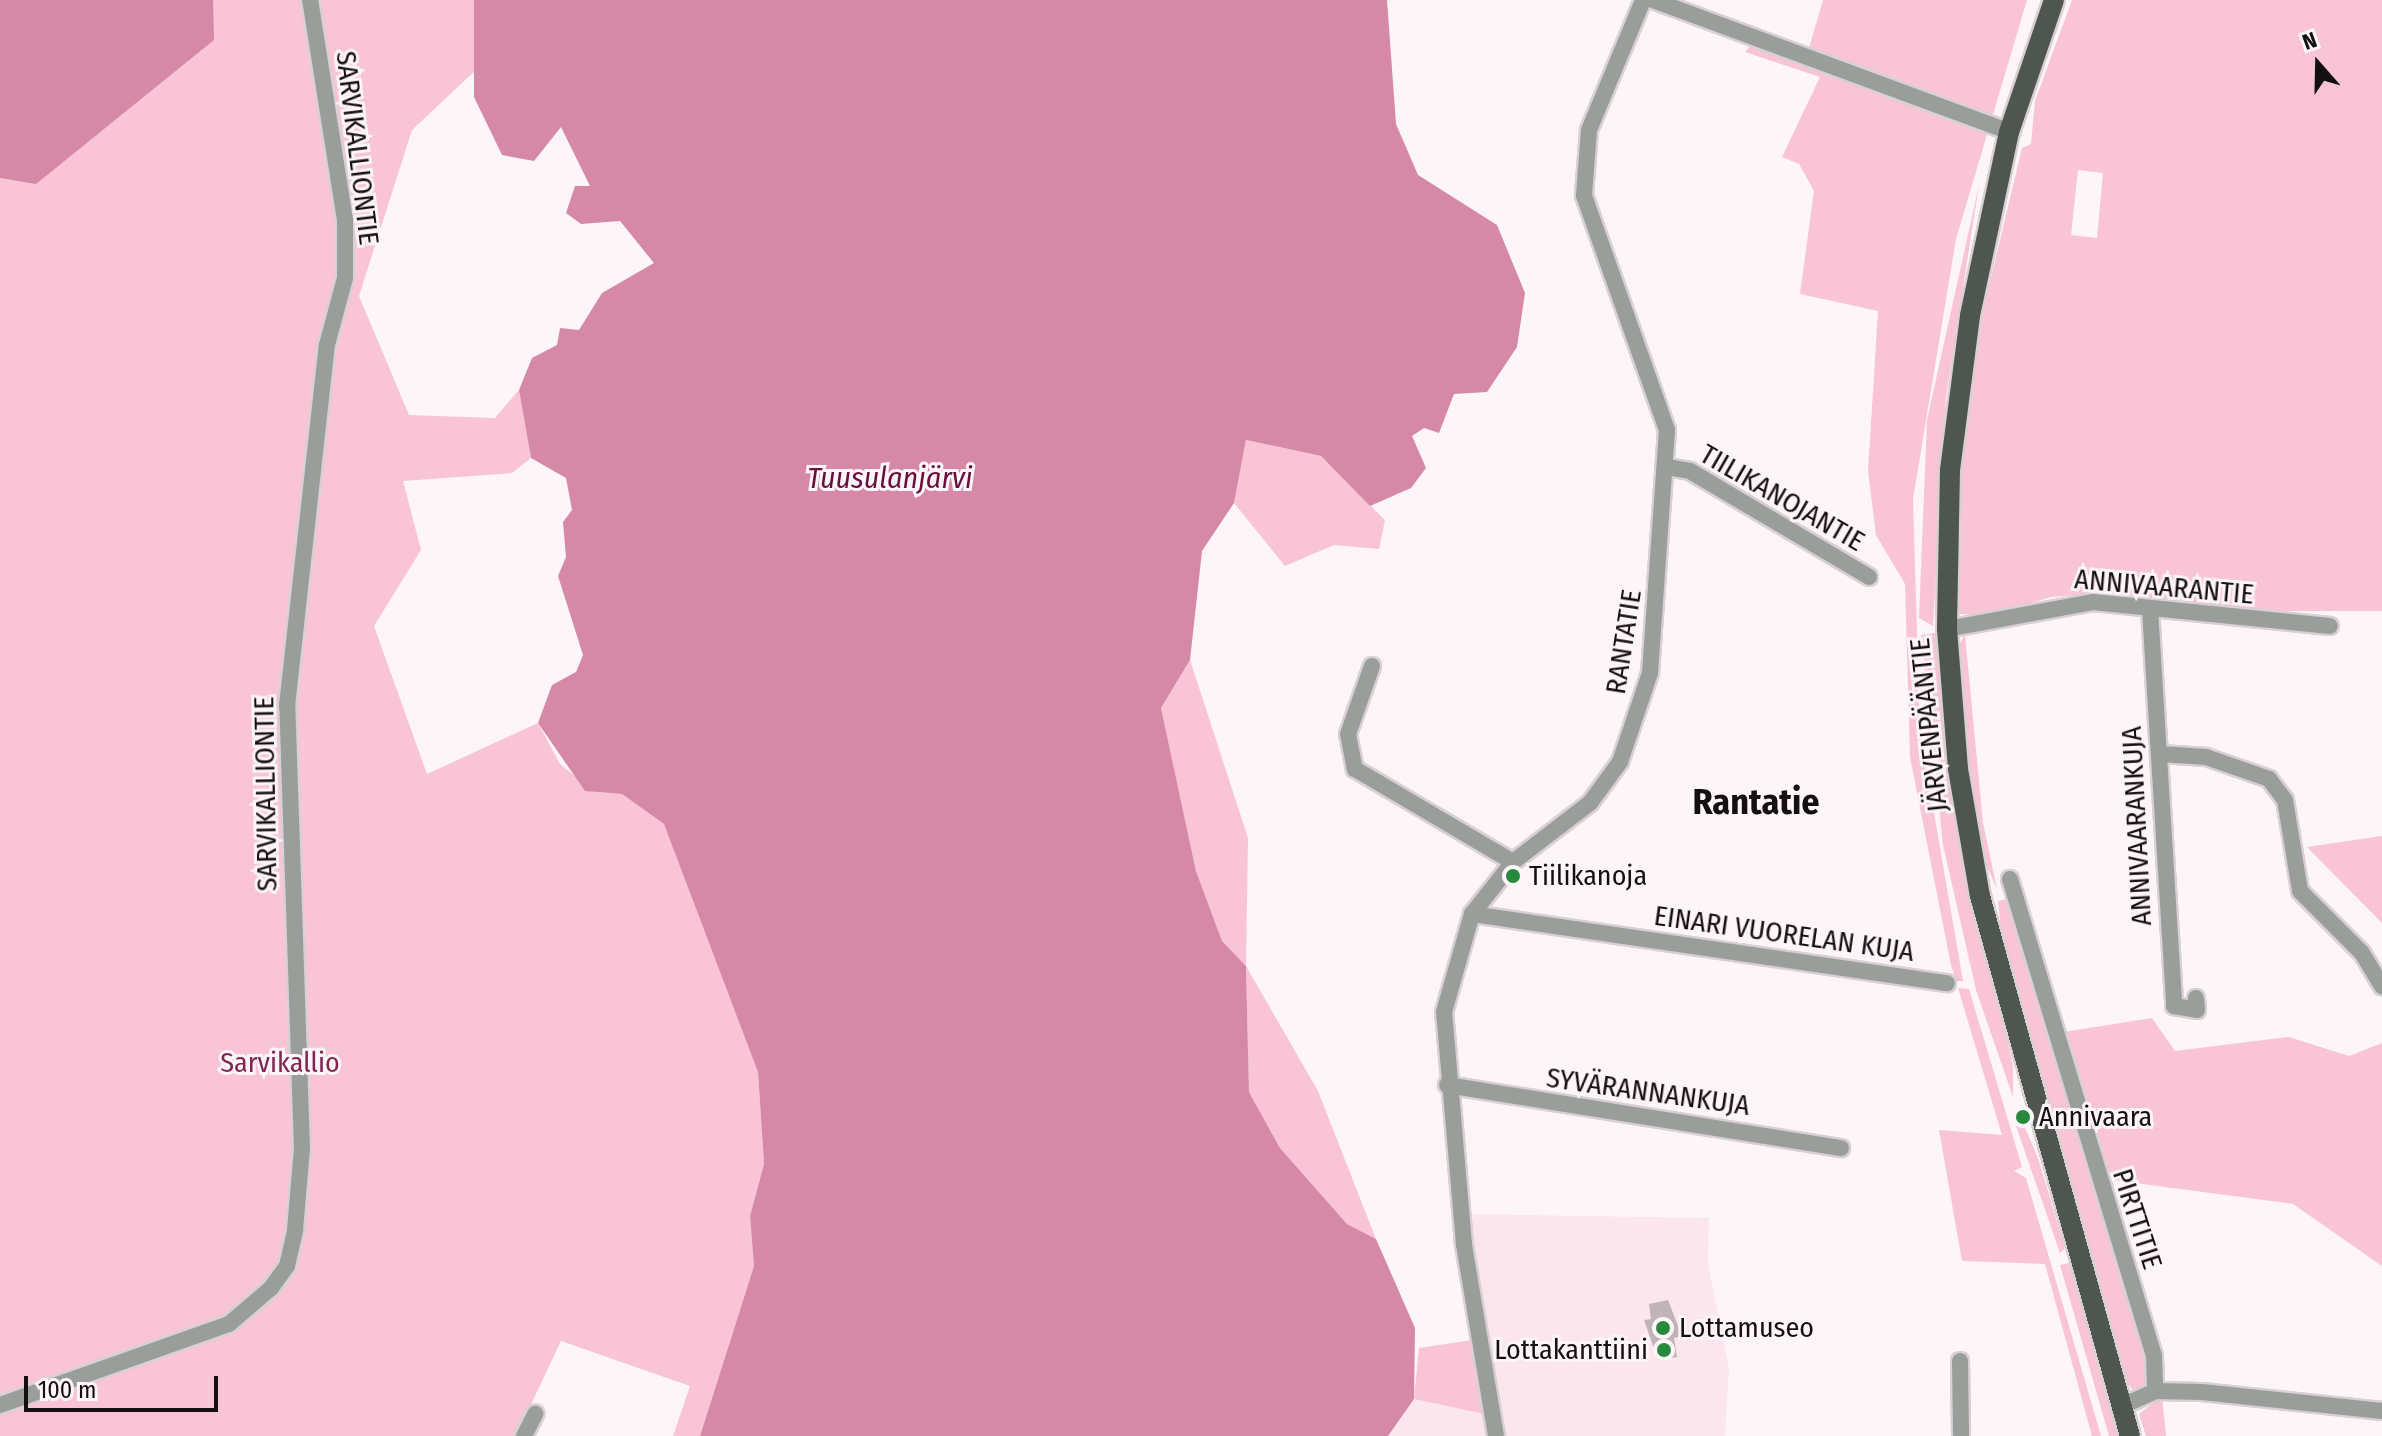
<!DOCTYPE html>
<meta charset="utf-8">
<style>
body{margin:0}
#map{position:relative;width:2382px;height:1436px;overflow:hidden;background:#fef5f8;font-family:"Fira Sans Condensed",sans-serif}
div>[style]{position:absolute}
.built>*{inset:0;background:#fce6ed}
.green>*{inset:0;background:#f8c4d6}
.water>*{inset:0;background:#d689a6}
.building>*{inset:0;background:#c1b4b9}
.roads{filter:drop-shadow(2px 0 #d9d0d3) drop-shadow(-2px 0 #d9d0d3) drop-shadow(0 2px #d9d0d3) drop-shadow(0 -2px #d9d0d3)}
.minor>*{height:16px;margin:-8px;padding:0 8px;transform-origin:8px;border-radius:8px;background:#9a9e9a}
.major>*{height:20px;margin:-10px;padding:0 10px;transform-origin:10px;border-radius:10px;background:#4f564f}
.dots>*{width:22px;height:22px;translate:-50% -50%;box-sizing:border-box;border:4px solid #fef5f8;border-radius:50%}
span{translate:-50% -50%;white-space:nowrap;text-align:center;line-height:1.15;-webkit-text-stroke:6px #fef5f8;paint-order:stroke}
.street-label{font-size:28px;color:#140f11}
.poi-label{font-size:28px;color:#140f11}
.left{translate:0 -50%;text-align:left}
.right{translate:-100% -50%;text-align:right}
.park-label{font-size:28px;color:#802650}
.water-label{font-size:30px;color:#6a0f3d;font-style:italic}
.district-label{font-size:36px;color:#140f11;font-weight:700}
.north{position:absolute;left:2278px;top:24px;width:80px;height:80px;-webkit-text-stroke:6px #fef5f8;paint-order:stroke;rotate:340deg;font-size:22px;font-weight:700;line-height:32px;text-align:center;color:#140f11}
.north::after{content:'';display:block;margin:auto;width:28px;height:36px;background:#140f11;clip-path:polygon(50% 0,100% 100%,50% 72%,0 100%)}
.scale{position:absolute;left:24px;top:1376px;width:194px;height:36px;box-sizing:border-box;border:4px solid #140f11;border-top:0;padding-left:10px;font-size:24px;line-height:28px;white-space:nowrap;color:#140f11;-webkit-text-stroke:6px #fef5f8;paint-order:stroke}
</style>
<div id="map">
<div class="built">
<div style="clip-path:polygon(1461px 1214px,1709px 1218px,1708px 1264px,1729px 1368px,1725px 1436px,1388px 1436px,1414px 1399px,1488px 1415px)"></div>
</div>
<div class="green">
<div style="clip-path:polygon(212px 0,474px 0,477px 69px,412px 130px,359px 296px,409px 415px,495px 418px,519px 390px,531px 458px,512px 473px,403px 481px,421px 550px,374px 626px,427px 774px,538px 723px,560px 764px,595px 792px,622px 794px,664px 824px,683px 865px,758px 1072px,764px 1164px,750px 1216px,754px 1266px,700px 1436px,673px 1436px,690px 1386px,561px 1341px,516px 1436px,0 1436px,0 178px,11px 180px)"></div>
<div style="clip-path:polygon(1823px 0,2027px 0,1956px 239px,1913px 499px,1920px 732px,1963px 981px,1956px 981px,1951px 965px,1910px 757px,1905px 584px,1876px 535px,1868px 471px,1878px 311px,1800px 294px,1814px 191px,1799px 164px,1782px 157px,1820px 77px,1745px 52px,1763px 31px,1809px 48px)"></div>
<div style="clip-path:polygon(evenodd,2072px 0,2382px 0,2382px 611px,2262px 611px,2093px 594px,2051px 597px,1992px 615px,1957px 614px,1958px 508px,1975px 344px,2022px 148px,2031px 144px,2035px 101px,2072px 0,2078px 170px,2103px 173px,2097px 238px,2071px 235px,2078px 170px)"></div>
<div style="clip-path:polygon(1979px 185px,1946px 397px,1933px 626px,1919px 618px,1927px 420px)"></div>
<div style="clip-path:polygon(1246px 440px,1321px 456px,1385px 520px,1379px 549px,1334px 545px,1285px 566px,1234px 503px)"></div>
<div style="clip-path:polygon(1936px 633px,1957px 830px,2013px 1065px,2013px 1097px,1976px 990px,1943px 845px,1921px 635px)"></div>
<div style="clip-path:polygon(1965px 635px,1983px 823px,1997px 889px,1982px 855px,1965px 735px,1958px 646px)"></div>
<div style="clip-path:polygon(1190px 660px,1248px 838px,1246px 966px,1318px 1091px,1376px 1239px,1347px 1224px,1280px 1148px,1249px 1092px,1246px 966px,1222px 941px,1196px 871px,1161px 708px)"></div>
<div style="clip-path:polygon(2382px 836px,2382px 923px,2307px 847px)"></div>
<div style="clip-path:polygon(2009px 899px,2151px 1368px,2151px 1386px,2135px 1394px,2123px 1375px,2003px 949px,1998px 901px)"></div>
<div style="clip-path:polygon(1958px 988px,1969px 989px,2022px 1167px,2014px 1171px,2026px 1178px,2101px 1436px,2092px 1436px,2045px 1264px,1962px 1261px,1939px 1130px,2002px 1135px)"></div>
<div style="clip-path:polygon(2152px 1018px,2175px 1051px,2289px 1037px,2349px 1056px,2382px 1043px,2382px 1266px,2293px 1204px,2105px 1179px,2064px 1032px)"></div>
<div style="clip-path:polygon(2015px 1123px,2023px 1123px,2038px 1158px,2065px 1248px,2060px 1253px)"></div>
<div style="clip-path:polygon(2069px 1263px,2120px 1436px,2109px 1436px,2060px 1265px)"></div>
<div style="clip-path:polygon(1479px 1339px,1489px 1415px,1414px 1399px,1419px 1348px)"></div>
<div style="clip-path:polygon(2162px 1396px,2166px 1436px,2146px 1436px,2139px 1414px)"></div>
</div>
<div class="water">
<div style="clip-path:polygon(0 0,213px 0,214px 40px,36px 184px,0 178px)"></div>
<div style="clip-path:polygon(474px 0,1387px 0,1396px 124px,1418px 175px,1497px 225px,1525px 293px,1517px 347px,1487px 392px,1454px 394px,1439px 433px,1424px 428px,1412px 436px,1426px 468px,1411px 488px,1370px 506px,1321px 456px,1246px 440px,1234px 503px,1202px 551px,1190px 660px,1161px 708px,1196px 871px,1222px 941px,1246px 966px,1249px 1092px,1280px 1148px,1347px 1224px,1376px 1239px,1415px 1328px,1414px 1399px,1388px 1436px,700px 1436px,754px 1266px,750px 1216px,764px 1164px,758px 1072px,664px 824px,622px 794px,585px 791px,538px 723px,552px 685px,576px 672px,583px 655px,558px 576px,566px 557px,563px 522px,572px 510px,566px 478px,531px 458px,519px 390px,532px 358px,557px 345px,560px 328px,579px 330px,602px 293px,654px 263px,620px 221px,581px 224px,566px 213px,575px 186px,590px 186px,561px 127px,534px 161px,502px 155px,474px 97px)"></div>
</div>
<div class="building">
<div style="clip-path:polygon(1668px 1300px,1682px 1336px,1674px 1338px,1677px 1357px,1658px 1360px,1644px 1320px,1651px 1319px,1649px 1304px)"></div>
</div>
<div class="roads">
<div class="minor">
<div style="left:1653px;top:0;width:380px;rotate:20.3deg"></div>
<div style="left:1667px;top:467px;width:23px;rotate:10deg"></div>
<div style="left:1690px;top:471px;width:208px;rotate:30.6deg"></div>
<div style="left:2150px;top:609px;width:398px;rotate:86.5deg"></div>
<div style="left:2174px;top:1006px;width:23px;rotate:10deg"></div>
<div style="left:2197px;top:1010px;width:12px;rotate:-95deg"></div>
<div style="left:1947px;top:629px;width:148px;rotate:-10.5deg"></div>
<div style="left:2093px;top:602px;width:238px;rotate:5.8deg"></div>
<div style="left:1372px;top:666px;width:72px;rotate:109.4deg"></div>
<div style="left:1348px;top:734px;width:36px;rotate:79deg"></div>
<div style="left:1355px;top:769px;width:183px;rotate:30.5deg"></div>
<div style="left:2161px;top:754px;width:45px;rotate:3.8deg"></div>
<div style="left:2206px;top:757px;width:67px;rotate:19.2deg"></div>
<div style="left:2269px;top:779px;width:26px;rotate:53deg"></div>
<div style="left:2285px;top:800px;width:92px;rotate:80.6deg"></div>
<div style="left:2300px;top:891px;width:88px;rotate:45deg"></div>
<div style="left:2362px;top:953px;width:39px;rotate:59deg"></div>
<div style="left:2010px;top:879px;width:498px;rotate:73.2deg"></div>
<div style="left:2154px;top:1356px;width:35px;rotate:88deg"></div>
<div style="left:1472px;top:914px;width:480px;rotate:8.3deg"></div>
<div style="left:1447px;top:1085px;width:399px;rotate:9.1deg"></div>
<div style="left:1960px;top:1361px;width:75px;rotate:89.2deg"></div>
<div style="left:0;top:1405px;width:243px;rotate:-19.5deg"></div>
<div style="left:229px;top:1324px;width:55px;rotate:-40.6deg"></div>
<div style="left:271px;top:1288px;width:27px;rotate:-54deg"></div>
<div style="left:287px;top:1266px;width:37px;rotate:-77deg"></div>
<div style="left:295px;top:1230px;width:81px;rotate:-85.1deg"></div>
<div style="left:302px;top:1149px;width:443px;rotate:-91.9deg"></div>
<div style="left:287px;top:706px;width:363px;rotate:-83.7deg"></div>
<div style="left:327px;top:345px;width:69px;rotate:-75deg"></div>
<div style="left:345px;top:278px;width:58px;rotate:-90deg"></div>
<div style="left:345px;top:220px;width:223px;rotate:-99deg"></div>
<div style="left:2122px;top:1406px;width:36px;rotate:-24deg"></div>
<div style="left:2155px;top:1391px;width:47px;rotate:1.2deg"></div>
<div style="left:2202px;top:1392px;width:181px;rotate:6deg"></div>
<div style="left:524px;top:1436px;width:25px;rotate:-63deg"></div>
<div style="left:1496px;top:1436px;width:195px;rotate:-99.5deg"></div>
<div style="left:1464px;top:1244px;width:233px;rotate:-94.9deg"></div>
<div style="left:1444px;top:1012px;width:102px;rotate:-74.1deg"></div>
<div style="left:1472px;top:914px;width:66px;rotate:-51.7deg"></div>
<div style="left:1513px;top:862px;width:97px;rotate:-37.5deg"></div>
<div style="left:1590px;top:803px;width:51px;rotate:-53.8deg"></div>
<div style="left:1620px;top:762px;width:94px;rotate:-71.4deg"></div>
<div style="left:1650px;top:673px;width:244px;rotate:-86deg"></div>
<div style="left:1667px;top:430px;width:249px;rotate:-109.5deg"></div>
<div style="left:1584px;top:195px;width:65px;rotate:-85.6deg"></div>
<div style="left:1589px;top:130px;width:141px;rotate:-67.4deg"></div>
</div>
<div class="major">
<div style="left:2054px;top:0;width:139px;rotate:108.8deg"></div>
<div style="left:2009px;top:132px;width:188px;rotate:102deg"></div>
<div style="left:1970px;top:316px;width:155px;rotate:97.4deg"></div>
<div style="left:1950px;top:470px;width:159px;rotate:91.1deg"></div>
<div style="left:1947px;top:629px;width:140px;rotate:85.5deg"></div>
<div style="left:1958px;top:769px;width:129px;rotate:80.2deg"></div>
<div style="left:1980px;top:896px;width:560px;rotate:74.48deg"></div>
</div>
</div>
<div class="dots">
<div style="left:1513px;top:876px;background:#28883b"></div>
<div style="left:2023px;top:1117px;background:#28883b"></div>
<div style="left:1663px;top:1328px;background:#28883b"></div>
<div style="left:1664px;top:1350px;background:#28883b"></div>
</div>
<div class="street-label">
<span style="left:357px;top:148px;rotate:83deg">SARVIKALLIONTIE</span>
<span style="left:1782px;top:498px;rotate:30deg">TIILIKANOJANTIE</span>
<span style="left:2164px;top:587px;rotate:5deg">ANNIVAARANTIE</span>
<span style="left:1624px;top:642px;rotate:-81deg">RANTATIE</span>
<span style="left:1929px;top:725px;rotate:-96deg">JÄRVENPÄÄNTIE</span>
<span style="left:266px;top:794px;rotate:-91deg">SARVIKALLIONTIE</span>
<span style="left:2137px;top:826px;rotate:-93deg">ANNIVAARANKUJA</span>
<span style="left:1784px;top:934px;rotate:8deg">EINARI VUORELAN KUJA</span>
<span style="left:1648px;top:1092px;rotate:8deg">SYVÄRANNANKUJA</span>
<span style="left:2137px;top:1219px;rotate:72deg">PIRTTITIE</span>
</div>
<div class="poi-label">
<span class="left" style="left:1529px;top:876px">Tiilikanoja</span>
<span class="left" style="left:2039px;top:1117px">Annivaara</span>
<span class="left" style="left:1679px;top:1328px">Lottamuseo</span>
<span class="right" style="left:1648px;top:1350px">Lottakanttiini</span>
</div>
<div class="park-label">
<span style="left:280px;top:1063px">Sarvikallio</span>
</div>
<div class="water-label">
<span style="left:890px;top:478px">Tuusulanjärvi</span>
</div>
<div class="district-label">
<span style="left:1756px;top:803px">Rantatie</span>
</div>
<div class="north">N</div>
<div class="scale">100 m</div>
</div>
